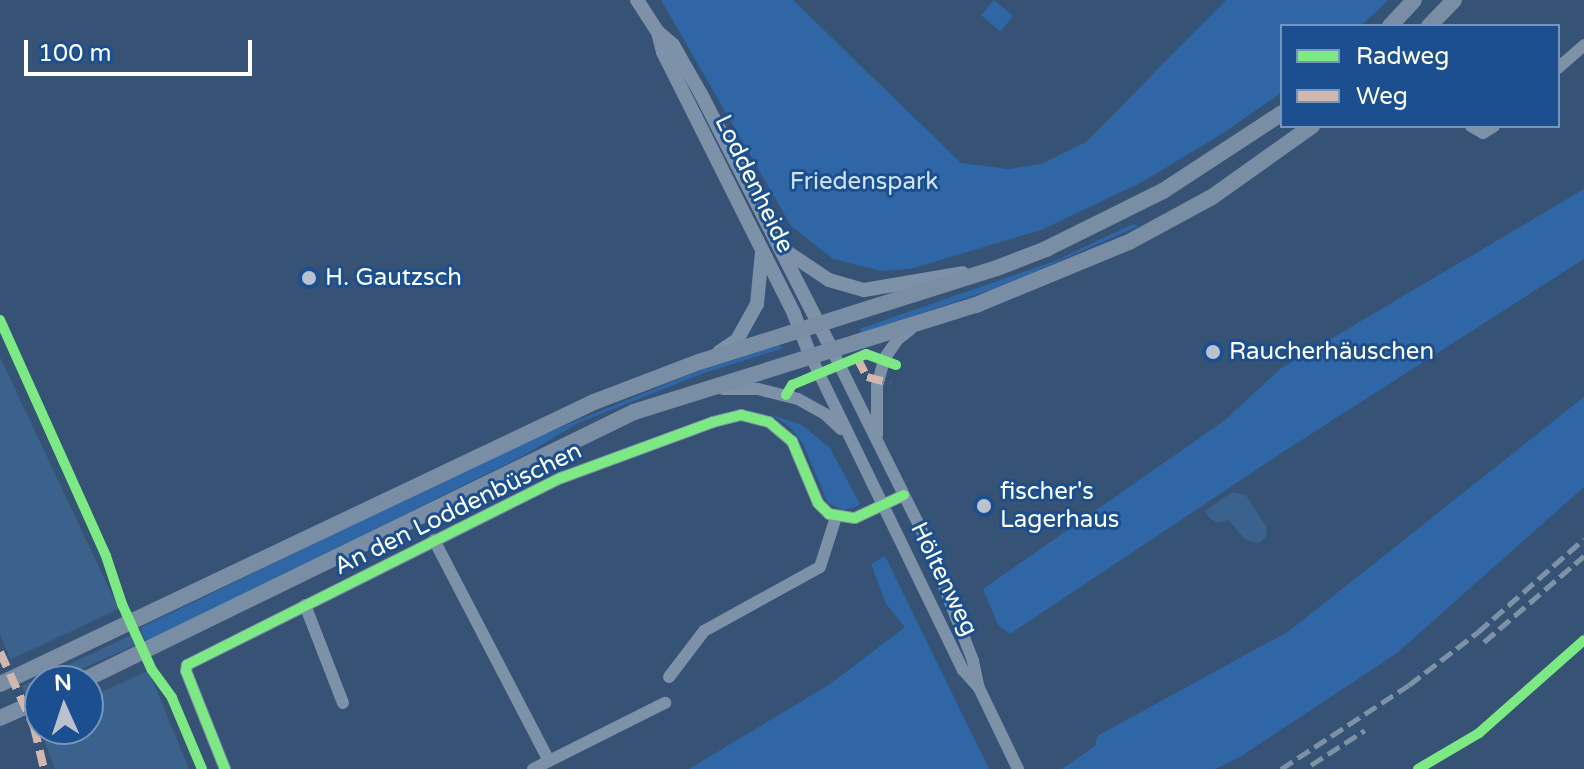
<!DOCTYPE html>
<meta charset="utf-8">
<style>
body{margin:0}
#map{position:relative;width:1584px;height:769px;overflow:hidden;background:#365274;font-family:"Varela Round",sans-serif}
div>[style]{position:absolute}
.green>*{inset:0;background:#2f66a5;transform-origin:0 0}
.water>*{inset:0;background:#3b618d}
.pier>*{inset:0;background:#365274;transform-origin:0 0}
.minor>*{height:12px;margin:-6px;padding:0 6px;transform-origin:6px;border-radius:6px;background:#7d92a8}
.tertiary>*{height:14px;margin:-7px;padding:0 7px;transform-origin:7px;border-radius:7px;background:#7d92a8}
.secondary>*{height:16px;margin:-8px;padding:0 8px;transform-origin:8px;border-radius:8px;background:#798da4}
.rail>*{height:5px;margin-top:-2.5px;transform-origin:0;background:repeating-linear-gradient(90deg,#7e92a7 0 14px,transparent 0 20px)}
.quiet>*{height:8px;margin-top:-4px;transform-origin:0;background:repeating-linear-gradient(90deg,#d1b7ad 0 16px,transparent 0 24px)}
.cycleway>*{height:10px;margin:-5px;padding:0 5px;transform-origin:5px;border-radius:5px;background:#7ce984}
.dots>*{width:22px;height:22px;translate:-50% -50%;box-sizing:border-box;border:4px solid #1b4f8f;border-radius:50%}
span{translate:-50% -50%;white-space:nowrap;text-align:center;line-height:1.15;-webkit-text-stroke:6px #1b4f8f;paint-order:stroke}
.park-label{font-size:24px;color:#cfe3fa}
.street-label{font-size:24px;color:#fff}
.poi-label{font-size:24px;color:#fff}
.left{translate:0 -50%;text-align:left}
.legend{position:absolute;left:1280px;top:24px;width:280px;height:104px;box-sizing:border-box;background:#1b4f8f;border:2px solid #7695bc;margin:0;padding:10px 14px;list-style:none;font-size:24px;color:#fff}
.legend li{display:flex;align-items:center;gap:16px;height:40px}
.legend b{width:40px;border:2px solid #7695bc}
.north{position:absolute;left:24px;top:665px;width:80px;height:80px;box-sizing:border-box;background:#1b4f8f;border:2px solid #7695bc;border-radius:50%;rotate:357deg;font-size:22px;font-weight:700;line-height:32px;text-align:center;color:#fff}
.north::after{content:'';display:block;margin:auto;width:28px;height:36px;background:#b9c2ce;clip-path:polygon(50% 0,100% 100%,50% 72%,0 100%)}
.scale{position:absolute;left:24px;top:40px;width:228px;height:36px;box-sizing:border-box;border:4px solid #fff;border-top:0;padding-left:10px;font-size:24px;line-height:28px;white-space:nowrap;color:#fff;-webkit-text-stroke:6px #1b4f8f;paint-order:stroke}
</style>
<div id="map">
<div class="green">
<div style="clip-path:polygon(661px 0,793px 0,961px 163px,1008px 169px,1041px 164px,1086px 142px,1226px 0,1388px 0,1361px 26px,1282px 26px,1282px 92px,1225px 132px,1142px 182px,1041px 230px,910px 269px,881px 271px,833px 259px,791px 226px)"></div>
<div style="left:994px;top:0;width:25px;height:20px;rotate:40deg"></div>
<div style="clip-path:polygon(1584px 189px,1584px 259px,1283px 452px,1010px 634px,998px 625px,983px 589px,1225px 420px,1280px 369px)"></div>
<div style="clip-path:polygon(1133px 224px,1139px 226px,1000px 287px,861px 333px,859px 329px,1055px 261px)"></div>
<div style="clip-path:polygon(779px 345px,784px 348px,704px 373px,578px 423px,523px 456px,146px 642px,140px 628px,522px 443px,693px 373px)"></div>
<div style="clip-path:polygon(1584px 397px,1584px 487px,1397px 653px,1240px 757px,1215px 769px,1062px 769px,1095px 746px,1097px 736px,1289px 631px)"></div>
<div style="clip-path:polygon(772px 415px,802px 425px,830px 448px,860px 504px,856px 507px,843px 510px,828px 503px,803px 444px,790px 427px)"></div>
<div style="clip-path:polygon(885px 556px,989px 769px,689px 769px,830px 684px,905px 627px,886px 604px,871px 564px)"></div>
</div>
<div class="water">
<div style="clip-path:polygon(0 357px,155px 686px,189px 769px,55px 769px,40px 729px,88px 729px,88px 681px,40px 681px,40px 729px,0 635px)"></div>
<div style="clip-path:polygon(1232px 492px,1246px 495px,1267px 528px,1266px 537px,1259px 543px,1246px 540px,1228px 520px,1217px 523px,1209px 518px,1205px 511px)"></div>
</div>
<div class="pier">
<div style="left:123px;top:607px;width:29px;height:127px;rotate:65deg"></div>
<div style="clip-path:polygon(139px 643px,152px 669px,88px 698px,88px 681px,56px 681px)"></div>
</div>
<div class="minor">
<div style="left:1558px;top:68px;width:35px;rotate:-41deg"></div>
<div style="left:1471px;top:126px;width:14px;rotate:30deg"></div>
<div style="left:1483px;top:133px;width:13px;rotate:-32deg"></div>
<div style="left:832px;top:350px;width:207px;rotate:63.6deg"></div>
<div style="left:924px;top:535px;width:135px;rotate:68.7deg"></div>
<div style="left:973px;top:661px;width:25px;rotate:78deg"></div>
<div style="left:811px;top:357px;width:348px;rotate:64.1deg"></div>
<div style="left:963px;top:670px;width:24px;rotate:48deg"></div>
<div style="left:979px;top:688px;width:90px;rotate:64.3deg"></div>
<div style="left:723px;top:389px;width:35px"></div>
<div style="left:758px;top:389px;width:41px;rotate:14deg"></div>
<div style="left:798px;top:399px;width:31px;rotate:29deg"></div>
<div style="left:825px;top:414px;width:22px;rotate:43deg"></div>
<div style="left:877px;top:435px;width:49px;rotate:-90deg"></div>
<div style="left:877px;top:386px;width:28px;rotate:-75deg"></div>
<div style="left:884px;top:359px;width:24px;rotate:-55deg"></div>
<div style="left:898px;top:339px;width:16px;rotate:-38deg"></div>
<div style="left:434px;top:540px;width:249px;rotate:62.5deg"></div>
<div style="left:305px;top:605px;width:105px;rotate:68.8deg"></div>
<div style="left:669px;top:677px;width:58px;rotate:-52.7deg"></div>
<div style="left:704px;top:631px;width:132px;rotate:-28.9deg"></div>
<div style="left:820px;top:567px;width:52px;rotate:-72.3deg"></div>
<div style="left:225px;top:769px;width:105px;rotate:-111.7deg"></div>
<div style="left:186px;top:671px;width:6px;rotate:-81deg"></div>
<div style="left:187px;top:665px;width:418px;rotate:-26.6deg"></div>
<div style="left:561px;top:478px;width:162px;rotate:-20.2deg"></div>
<div style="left:713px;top:422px;width:29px;rotate:-14deg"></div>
<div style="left:741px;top:415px;width:29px;rotate:14deg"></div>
<div style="left:769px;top:422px;width:30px;rotate:40deg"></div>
<div style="left:792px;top:441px;width:67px;rotate:67.2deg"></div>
<div style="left:818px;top:503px;width:16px;rotate:45deg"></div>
<div style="left:829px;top:514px;width:26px;rotate:9deg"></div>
<div style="left:855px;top:518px;width:54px;rotate:-25.1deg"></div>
<div style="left:533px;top:769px;width:148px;rotate:-26.6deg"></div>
</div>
<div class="tertiary">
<div style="left:637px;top:0;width:38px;rotate:57deg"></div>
<div style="left:658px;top:32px;width:20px;rotate:41deg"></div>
<div style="left:673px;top:45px;width:56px;rotate:60.3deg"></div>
<div style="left:701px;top:94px;width:288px;rotate:62.9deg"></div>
<div style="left:658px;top:32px;width:21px;rotate:76deg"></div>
<div style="left:663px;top:52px;width:293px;rotate:63.4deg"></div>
<div style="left:794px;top:314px;width:46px;rotate:68.4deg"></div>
<div style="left:787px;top:252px;width:50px;rotate:33.7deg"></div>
<div style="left:829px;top:280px;width:36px;rotate:16deg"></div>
<div style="left:864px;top:290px;width:100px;rotate:-9.7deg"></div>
<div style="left:719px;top:352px;width:22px;rotate:-34deg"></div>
<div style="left:737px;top:340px;width:41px;rotate:-60.9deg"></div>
<div style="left:757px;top:304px;width:52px;rotate:-84.5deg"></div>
</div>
<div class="secondary">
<div style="left:1390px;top:26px;width:35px;rotate:-47deg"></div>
<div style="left:1429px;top:26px;width:36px;rotate:-46deg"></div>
<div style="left:82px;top:681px;width:614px;rotate:-25.98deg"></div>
<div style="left:634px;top:412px;width:358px;rotate:-17.4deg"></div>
<div style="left:976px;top:305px;width:165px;rotate:-22.4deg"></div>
<div style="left:1129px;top:242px;width:94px;rotate:-28.5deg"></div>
<div style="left:1212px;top:197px;width:123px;rotate:-35.4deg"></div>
<div style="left:0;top:684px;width:658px;rotate:-25.4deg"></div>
<div style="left:594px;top:402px;width:112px;rotate:-20.9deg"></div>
<div style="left:699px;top:362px;width:312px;rotate:-17.5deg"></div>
<div style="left:997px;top:268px;width:53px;rotate:-21.2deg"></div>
<div style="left:1046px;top:249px;width:131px;rotate:-26.4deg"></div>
<div style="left:1163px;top:191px;width:142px;rotate:-33.2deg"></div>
<div style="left:0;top:718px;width:44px;rotate:-24.2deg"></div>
</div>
<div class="rail">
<div style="left:1484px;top:642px;width:132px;rotate:-40.7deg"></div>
<div style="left:1311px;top:765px;width:64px;rotate:-32.9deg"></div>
<div style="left:1281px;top:769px;width:153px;rotate:-33.3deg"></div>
<div style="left:1409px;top:685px;width:87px;rotate:-37.5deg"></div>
<div style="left:1478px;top:632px;width:141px;rotate:-41.3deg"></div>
</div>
<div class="quiet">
<div style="left:857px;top:358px;width:21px;rotate:62deg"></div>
<div style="left:867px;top:377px;width:24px;rotate:15deg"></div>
<div style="left:0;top:652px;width:82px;rotate:65.6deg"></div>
<div style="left:34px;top:727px;width:43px;rotate:76.6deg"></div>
</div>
<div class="cycleway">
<div style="left:0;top:320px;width:259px;rotate:65.8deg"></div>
<div style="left:106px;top:556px;width:51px;rotate:71.6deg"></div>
<div style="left:122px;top:604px;width:72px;rotate:65.6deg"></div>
<div style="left:152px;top:670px;width:34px;rotate:54deg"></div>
<div style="left:172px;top:698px;width:77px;rotate:67.1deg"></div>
<div style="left:786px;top:395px;width:12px;rotate:-59deg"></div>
<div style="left:792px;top:385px;width:80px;rotate:-22.7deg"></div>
<div style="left:866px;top:354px;width:32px;rotate:20deg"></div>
<div style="left:225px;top:769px;width:105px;rotate:-111.7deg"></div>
<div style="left:186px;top:671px;width:6px;rotate:-81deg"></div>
<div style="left:187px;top:665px;width:418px;rotate:-26.6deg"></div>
<div style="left:561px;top:478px;width:162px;rotate:-20.2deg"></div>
<div style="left:713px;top:422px;width:29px;rotate:-14deg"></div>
<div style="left:741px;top:415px;width:29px;rotate:14deg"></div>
<div style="left:769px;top:422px;width:30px;rotate:40deg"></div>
<div style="left:792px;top:441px;width:67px;rotate:67.2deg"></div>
<div style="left:818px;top:503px;width:16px;rotate:45deg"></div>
<div style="left:829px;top:514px;width:26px;rotate:9deg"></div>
<div style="left:855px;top:518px;width:54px;rotate:-25.1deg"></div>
<div style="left:1418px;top:769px;width:71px;rotate:-30.5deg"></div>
<div style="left:1479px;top:733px;width:140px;rotate:-41.5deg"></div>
</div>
<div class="dots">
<div style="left:309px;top:278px;background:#b9c2ce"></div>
<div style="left:1213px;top:352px;background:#b9c2ce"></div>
<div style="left:984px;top:506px;background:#b9c2ce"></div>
</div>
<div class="park-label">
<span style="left:864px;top:182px">Friedenspark</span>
</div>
<div class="street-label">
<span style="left:754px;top:184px;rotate:64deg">Loddenheide</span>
<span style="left:458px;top:509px;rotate:-26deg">An den Loddenbüschen</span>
<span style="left:944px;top:579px;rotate:64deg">Höltenweg</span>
</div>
<div class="poi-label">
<span class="left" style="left:325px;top:278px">H. Gautzsch</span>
<span class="left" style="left:1229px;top:352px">Raucherhäuschen</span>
<span class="left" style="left:1000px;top:506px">fischer's<br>Lagerhaus</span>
</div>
<ul class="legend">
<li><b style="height:10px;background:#7ce984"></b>Radweg</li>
<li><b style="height:10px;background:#d1b7ad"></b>Weg</li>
</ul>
<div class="north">N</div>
<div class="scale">100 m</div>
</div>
